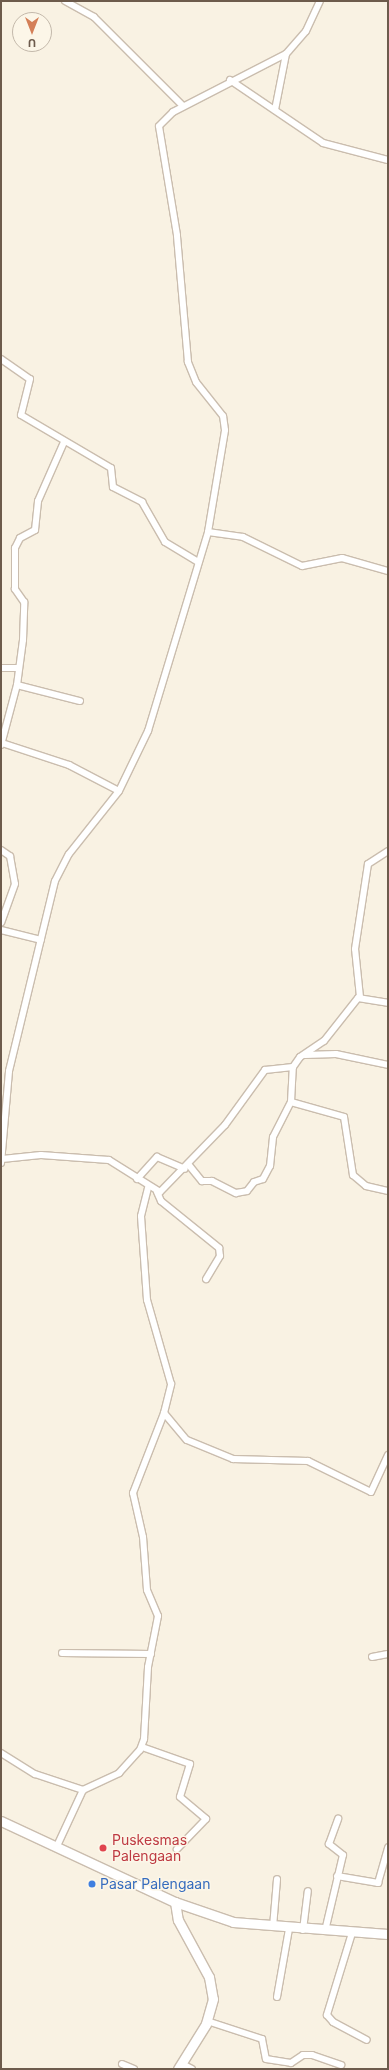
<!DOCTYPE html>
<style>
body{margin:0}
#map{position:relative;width:389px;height:2070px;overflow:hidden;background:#f9f2e3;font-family:Inter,sans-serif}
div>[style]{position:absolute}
.roads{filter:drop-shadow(1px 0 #cabdae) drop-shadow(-1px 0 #cabdae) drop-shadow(0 1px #cabdae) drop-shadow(0 -1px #cabdae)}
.street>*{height:6px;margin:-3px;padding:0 3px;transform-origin:3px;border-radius:3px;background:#fff}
.secondary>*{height:9px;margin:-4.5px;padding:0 4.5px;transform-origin:4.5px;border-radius:4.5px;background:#fff}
.dots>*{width:11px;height:11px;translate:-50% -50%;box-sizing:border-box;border:2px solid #fcf6e8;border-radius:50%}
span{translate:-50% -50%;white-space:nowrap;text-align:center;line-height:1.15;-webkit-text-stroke:3px #fcf6e8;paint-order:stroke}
.health-label{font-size:14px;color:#be3a42}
.left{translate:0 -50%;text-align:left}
.shop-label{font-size:14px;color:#366cbe}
.frame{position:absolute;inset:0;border:2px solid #6d5b4c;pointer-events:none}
.north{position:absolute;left:12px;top:12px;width:40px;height:40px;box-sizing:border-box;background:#fcf6e8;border:1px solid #c3b8aa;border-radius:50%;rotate:180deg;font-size:11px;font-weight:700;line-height:16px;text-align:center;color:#6d5b4c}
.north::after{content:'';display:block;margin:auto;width:14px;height:18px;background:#d47f57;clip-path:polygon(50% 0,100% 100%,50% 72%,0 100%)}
</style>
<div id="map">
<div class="roads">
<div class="street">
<div style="left:65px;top:1px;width:33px;rotate:29deg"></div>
<div style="left:94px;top:17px;width:126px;rotate:45deg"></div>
<div style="left:230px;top:80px;width:112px;rotate:34.1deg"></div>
<div style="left:323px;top:143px;width:67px;rotate:14.7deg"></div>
<div style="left:275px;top:110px;width:57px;rotate:-78.9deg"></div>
<div style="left:1px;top:359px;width:35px;rotate:35deg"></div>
<div style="left:30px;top:379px;width:37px;rotate:104deg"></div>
<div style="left:21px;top:415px;width:104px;rotate:30.5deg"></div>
<div style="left:111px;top:468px;width:19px;rotate:84deg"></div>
<div style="left:113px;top:487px;width:33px;rotate:27deg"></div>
<div style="left:142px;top:502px;width:46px;rotate:60.1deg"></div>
<div style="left:165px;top:542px;width:39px;rotate:31deg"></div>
<div style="left:208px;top:532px;width:35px;rotate:8deg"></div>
<div style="left:243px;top:537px;width:66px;rotate:26.2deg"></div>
<div style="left:302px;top:566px;width:41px;rotate:-11.3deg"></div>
<div style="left:342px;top:558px;width:48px;rotate:15.8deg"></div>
<div style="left:1px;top:668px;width:18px"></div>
<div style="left:17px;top:685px;width:65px;rotate:14.3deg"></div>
<div style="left:2px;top:743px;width:71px;rotate:18.2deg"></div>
<div style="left:69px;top:765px;width:56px;rotate:27.5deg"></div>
<div style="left:1px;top:745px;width:62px;rotate:-75.1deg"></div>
<div style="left:17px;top:685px;width:45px;rotate:-82.4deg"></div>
<div style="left:23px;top:640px;width:38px;rotate:-88deg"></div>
<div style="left:24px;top:602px;width:16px;rotate:-125deg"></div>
<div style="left:15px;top:589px;width:41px;rotate:-90deg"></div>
<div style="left:15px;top:548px;width:11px;rotate:-63deg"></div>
<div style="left:20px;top:538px;width:17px;rotate:-28deg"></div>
<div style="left:35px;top:530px;width:29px;rotate:-84deg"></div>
<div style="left:38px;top:501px;width:64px;rotate:-66.2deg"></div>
<div style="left:1px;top:850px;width:11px;rotate:34deg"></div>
<div style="left:10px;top:856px;width:28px;rotate:80deg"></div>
<div style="left:15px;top:884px;width:41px;rotate:109.7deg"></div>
<div style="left:1px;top:930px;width:41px;rotate:14deg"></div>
<div style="left:360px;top:997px;width:48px;rotate:-95.9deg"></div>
<div style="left:355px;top:949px;width:86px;rotate:-81.3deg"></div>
<div style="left:368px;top:864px;width:24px;rotate:-33deg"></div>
<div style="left:305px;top:1055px;width:31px;rotate:-2deg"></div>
<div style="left:336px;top:1054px;width:53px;rotate:11.9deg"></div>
<div style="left:291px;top:1102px;width:55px;rotate:15.8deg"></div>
<div style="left:344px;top:1117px;width:59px;rotate:81.2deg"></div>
<div style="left:353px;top:1175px;width:17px;rotate:40deg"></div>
<div style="left:366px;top:1186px;width:23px;rotate:13deg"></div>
<div style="left:2px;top:1159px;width:39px;rotate:-6deg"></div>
<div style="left:41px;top:1155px;width:68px;rotate:4.2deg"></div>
<div style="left:109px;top:1160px;width:60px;rotate:32.1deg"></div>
<div style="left:160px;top:1192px;width:93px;rotate:-45.9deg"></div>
<div style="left:225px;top:1125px;width:68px;rotate:-54deg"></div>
<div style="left:265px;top:1070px;width:28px;rotate:-6deg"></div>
<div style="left:293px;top:1067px;width:12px;rotate:-55deg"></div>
<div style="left:300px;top:1057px;width:29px;rotate:-34deg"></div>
<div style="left:324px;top:1041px;width:55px;rotate:-51.7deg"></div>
<div style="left:358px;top:998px;width:30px;rotate:9deg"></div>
<div style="left:1px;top:1163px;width:92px;rotate:-85deg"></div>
<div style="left:9px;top:1071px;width:195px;rotate:-76.4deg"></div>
<div style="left:55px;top:881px;width:30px;rotate:-63deg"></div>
<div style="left:69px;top:854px;width:80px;rotate:-51.6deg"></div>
<div style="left:119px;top:791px;width:67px;rotate:-64.2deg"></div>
<div style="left:148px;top:731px;width:208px;rotate:-73.2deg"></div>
<div style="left:208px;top:532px;width:103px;rotate:-80.5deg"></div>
<div style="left:225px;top:430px;width:14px;rotate:-98deg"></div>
<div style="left:223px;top:416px;width:43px;rotate:-128.5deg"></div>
<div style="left:196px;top:382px;width:22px;rotate:-112deg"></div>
<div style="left:188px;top:362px;width:127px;rotate:-95deg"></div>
<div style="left:177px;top:235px;width:110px;rotate:-99.4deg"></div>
<div style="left:159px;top:126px;width:20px;rotate:-45deg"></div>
<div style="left:173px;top:112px;width:127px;rotate:-27.2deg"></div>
<div style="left:286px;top:54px;width:30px;rotate:-49deg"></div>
<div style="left:306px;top:31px;width:33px;rotate:-65deg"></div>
<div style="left:188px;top:1164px;width:22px;rotate:51deg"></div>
<div style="left:202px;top:1181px;width:10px"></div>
<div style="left:212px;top:1181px;width:27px;rotate:27deg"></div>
<div style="left:236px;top:1193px;width:11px;rotate:-10deg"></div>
<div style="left:247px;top:1191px;width:11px;rotate:-52deg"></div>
<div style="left:254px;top:1182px;width:9px;rotate:-18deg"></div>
<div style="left:263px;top:1179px;width:15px;rotate:-62deg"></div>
<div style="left:270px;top:1166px;width:29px;rotate:-84deg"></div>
<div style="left:273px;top:1137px;width:39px;rotate:-63deg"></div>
<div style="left:291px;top:1102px;width:35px;rotate:-87deg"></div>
<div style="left:137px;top:1179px;width:30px;rotate:-48deg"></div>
<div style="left:157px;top:1157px;width:30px;rotate:23deg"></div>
<div style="left:157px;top:1192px;width:10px;rotate:66deg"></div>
<div style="left:161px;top:1201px;width:75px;rotate:39deg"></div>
<div style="left:219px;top:1248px;width:8px;rotate:83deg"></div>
<div style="left:220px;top:1256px;width:27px;rotate:121deg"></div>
<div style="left:164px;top:1413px;width:35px;rotate:50deg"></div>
<div style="left:187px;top:1440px;width:50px;rotate:22.4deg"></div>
<div style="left:233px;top:1459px;width:75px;rotate:1.5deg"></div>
<div style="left:308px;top:1461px;width:70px;rotate:26.2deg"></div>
<div style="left:371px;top:1492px;width:41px;rotate:-65.3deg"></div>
<div style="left:62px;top:1653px;width:89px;rotate:0.6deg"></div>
<div style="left:372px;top:1657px;width:16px;rotate:-11deg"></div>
<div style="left:142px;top:1747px;width:51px;rotate:19.5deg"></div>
<div style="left:190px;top:1764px;width:34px;rotate:107deg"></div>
<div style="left:180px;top:1797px;width:34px;rotate:40deg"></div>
<div style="left:206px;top:1819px;width:42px;rotate:134deg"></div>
<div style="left:1px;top:1753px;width:40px;rotate:32deg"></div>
<div style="left:35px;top:1774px;width:51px;rotate:18.4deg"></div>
<div style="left:57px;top:1846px;width:62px;rotate:-65.1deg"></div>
<div style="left:83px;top:1790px;width:40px;rotate:-25deg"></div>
<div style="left:119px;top:1773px;width:31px;rotate:-48deg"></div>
<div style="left:140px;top:1750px;width:12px;rotate:-70deg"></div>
<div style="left:144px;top:1739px;width:72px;rotate:-86.8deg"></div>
<div style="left:148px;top:1667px;width:52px;rotate:-78.9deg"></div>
<div style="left:158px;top:1616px;width:28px;rotate:-113deg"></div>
<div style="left:147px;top:1590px;width:53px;rotate:-94.3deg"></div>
<div style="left:143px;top:1537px;width:45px;rotate:-102.8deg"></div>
<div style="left:133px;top:1493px;width:86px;rotate:-68.8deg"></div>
<div style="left:164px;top:1413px;width:30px;rotate:-76deg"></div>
<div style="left:171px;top:1384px;width:87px;rotate:-105.9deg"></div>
<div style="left:147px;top:1300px;width:84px;rotate:-94.1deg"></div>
<div style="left:141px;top:1216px;width:30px;rotate:-76deg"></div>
<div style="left:337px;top:1876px;width:42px;rotate:9.7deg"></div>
<div style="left:378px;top:1883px;width:37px;rotate:-74deg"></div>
<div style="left:273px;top:1927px;width:48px;rotate:-85.2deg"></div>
<div style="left:303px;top:1930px;width:39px;rotate:-83deg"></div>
<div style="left:325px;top:1931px;width:78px;rotate:-76.7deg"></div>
<div style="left:343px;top:1855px;width:18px;rotate:-142deg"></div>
<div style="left:329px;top:1844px;width:27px;rotate:-70deg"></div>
<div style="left:352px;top:1933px;width:86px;rotate:107deg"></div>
<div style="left:327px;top:2015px;width:9px;rotate:49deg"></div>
<div style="left:333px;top:2022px;width:38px;rotate:28deg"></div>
<div style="left:277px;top:1997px;width:69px;rotate:-80deg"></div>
<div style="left:207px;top:2021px;width:58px;rotate:18.1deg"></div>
<div style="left:262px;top:2039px;width:20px;rotate:79deg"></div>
<div style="left:266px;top:2059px;width:25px;rotate:9deg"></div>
<div style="left:291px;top:2063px;width:14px;rotate:-34deg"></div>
<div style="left:303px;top:2055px;width:9px"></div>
<div style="left:312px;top:2055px;width:31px;rotate:19deg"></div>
<div style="left:122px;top:2064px;width:13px;rotate:23deg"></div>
<div style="left:182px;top:2064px;width:11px;rotate:27deg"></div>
</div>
<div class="secondary">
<div style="left:1px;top:1821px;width:192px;rotate:25deg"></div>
<div style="left:175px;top:1902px;width:61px;rotate:19deg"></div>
<div style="left:233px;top:1922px;width:155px;rotate:4.4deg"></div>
<div style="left:175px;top:1902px;width:18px;rotate:81deg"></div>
<div style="left:178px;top:1920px;width:65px;rotate:61.5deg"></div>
<div style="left:209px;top:1977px;width:22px;rotate:80deg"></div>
<div style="left:213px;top:1999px;width:26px;rotate:106deg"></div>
<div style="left:206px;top:2024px;width:53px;rotate:121.9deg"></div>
</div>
</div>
<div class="dots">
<div style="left:103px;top:1848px;background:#e0444e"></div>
<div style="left:92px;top:1884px;background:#3f7fe0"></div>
</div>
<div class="health-label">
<span class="left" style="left:112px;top:1848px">Puskesmas<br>Palengaan</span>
</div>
<div class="shop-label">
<span class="left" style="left:100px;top:1884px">Pasar Palengaan</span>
</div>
<div class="frame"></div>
<div class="north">U</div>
</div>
